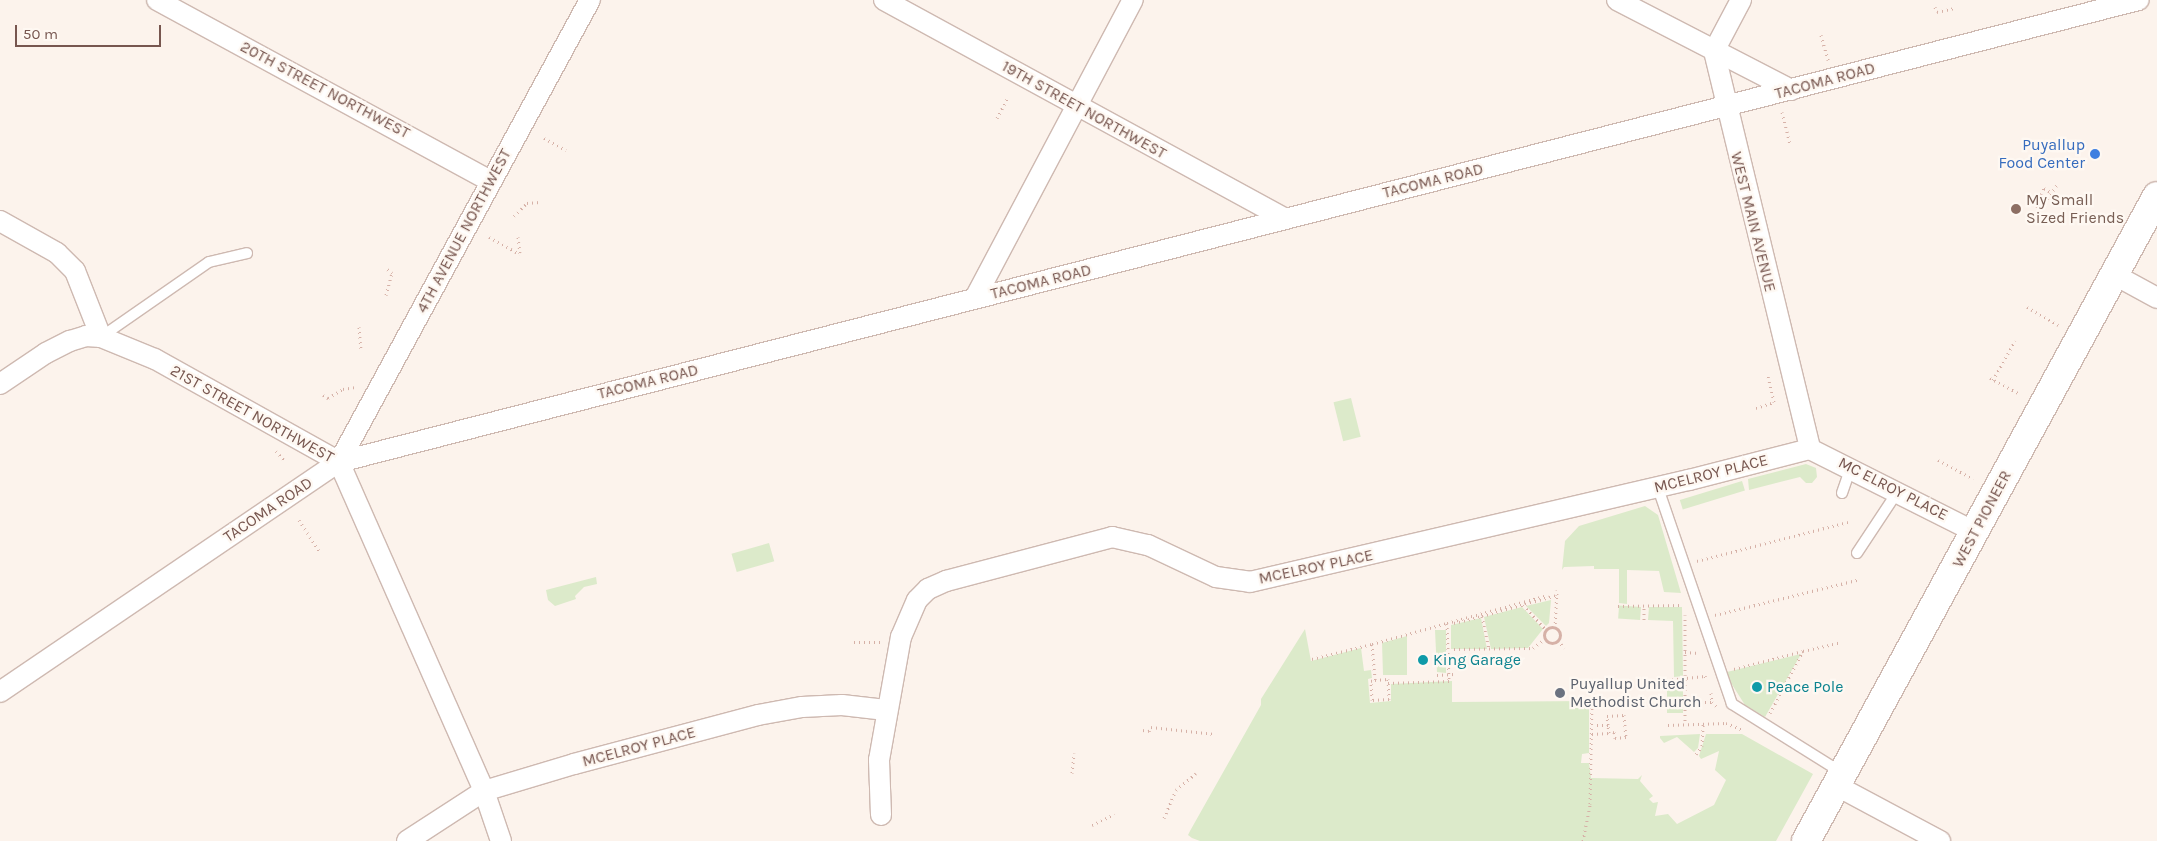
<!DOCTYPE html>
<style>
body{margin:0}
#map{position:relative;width:2157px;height:841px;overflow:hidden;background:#fcf3ec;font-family:Karla,sans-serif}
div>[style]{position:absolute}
.green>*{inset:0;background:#dceaca;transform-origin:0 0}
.path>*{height:3px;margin-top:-1.5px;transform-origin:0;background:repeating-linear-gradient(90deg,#d6b1a7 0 1px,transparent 0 5px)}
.path>.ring{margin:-1.5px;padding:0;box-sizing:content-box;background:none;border:3px solid #d6b1a7;border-radius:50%}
.roads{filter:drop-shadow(1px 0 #ceb9b1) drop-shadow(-1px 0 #ceb9b1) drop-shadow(0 1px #ceb9b1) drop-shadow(0 -1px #ceb9b1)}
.lane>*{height:10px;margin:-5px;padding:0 5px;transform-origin:5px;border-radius:5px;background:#fff}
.street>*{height:20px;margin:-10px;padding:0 10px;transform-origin:10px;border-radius:10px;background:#fff}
.secondary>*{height:28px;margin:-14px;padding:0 14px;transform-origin:14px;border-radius:14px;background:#fff}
.dots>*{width:14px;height:14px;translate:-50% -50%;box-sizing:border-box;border:2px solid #fef8f2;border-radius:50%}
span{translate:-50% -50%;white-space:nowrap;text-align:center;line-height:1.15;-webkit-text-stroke:4.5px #fef8f2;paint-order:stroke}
.street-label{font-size:16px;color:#77564f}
.shop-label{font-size:16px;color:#366cbe}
.right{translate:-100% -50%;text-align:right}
.education-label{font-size:16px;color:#785e54}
.left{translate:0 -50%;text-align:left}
.culture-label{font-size:16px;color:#0d838f}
.worship-label{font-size:16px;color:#5b616d}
.scale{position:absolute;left:15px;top:25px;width:146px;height:22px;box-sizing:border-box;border:2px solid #77564f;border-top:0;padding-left:6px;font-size:15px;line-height:18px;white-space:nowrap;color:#77564f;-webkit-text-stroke:4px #fef8f2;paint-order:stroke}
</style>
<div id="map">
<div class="green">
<div style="left:1351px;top:398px;width:40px;height:18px;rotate:76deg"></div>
<div style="clip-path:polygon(1806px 464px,1816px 468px,1817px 477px,1812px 483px,1806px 483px,1800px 477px,1749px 490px,1748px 479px)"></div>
<div style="left:1742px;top:481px;width:10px;height:65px;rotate:73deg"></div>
<div style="clip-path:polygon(1645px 506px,1658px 515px,1681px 593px,1664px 592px,1659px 571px,1627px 570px,1627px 604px,1619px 603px,1619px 569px,1594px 569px,1594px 566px,1564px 567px,1562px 570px,1565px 541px,1579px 526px)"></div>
<div style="left:769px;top:543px;width:19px;height:39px;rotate:74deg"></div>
<div style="clip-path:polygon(596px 577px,597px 584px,584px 587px,575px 596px,576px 599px,555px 606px,548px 600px,546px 590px)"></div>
<div style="clip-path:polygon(1551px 600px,1549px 623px,1546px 626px,1526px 606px)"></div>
<div style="clip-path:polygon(1522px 607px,1543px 629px,1528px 648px,1491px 649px,1484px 617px)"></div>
<div style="left:1641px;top:607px;width:13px;height:22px;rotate:94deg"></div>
<div style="clip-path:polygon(1649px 607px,1682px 607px,1683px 676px,1674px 677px,1673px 621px,1648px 620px)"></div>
<div style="clip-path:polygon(1481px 618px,1487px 649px,1451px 649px,1451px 625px)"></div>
<div style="clip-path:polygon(1305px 629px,1311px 661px,1361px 648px,1364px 671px,1371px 670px,1372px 678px,1368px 679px,1370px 703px,1391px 701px,1391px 684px,1452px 681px,1452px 702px,1586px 701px,1589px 708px,1589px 753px,1582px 754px,1581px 763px,1589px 763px,1591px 778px,1638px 779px,1642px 775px,1640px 781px,1653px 796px,1649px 799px,1653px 803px,1658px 802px,1655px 816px,1668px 814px,1677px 824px,1714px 805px,1726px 780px,1715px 770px,1719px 751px,1701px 759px,1699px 756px,1706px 734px,1742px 734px,1813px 774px,1776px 841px,1200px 841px,1192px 838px,1188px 835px,1190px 831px,1261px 705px,1261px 699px)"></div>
<div style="clip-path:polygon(1435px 630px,1446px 630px,1446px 673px,1437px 672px)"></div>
<div style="clip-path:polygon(1407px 636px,1407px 675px,1383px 675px,1382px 643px)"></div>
<div style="clip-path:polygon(1801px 654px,1765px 717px,1745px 705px,1731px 683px,1727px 672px)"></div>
<div style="left:1667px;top:685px;width:16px;height:28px"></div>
<div style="clip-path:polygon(1700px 734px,1698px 748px,1694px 752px,1677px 737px,1664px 743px,1660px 738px,1660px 736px)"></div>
</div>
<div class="path">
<div style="left:1935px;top:7px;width:5px;rotate:68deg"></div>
<div style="left:1937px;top:12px;width:17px;rotate:-13deg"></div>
<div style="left:1821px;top:35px;width:26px;rotate:74deg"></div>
<div style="left:1782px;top:112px;width:34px;rotate:76deg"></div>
<div style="left:997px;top:118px;width:24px;rotate:-62deg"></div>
<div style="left:544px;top:138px;width:25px;rotate:29deg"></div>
<div style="left:2039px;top:212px;width:9px;rotate:-108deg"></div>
<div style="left:2036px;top:203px;width:17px;rotate:-62deg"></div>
<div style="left:2044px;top:188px;width:9px;rotate:32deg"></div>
<div style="left:514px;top:216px;width:18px;rotate:-45deg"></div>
<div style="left:527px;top:203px;width:13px;rotate:-4deg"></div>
<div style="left:2033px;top:219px;width:42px;rotate:-54.8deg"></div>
<div style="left:489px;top:237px;width:35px;rotate:29deg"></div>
<div style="left:518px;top:237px;width:17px;rotate:83deg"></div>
<div style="left:386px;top:295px;width:23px;rotate:-75deg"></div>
<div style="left:392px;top:273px;width:6px;rotate:-141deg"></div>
<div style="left:2027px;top:307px;width:36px;rotate:30deg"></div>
<div style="left:359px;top:327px;width:24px;rotate:85deg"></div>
<div style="left:1990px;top:378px;width:34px;rotate:28deg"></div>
<div style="left:1993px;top:380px;width:45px;rotate:-60.6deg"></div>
<div style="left:323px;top:395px;width:6px;rotate:31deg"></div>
<div style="left:328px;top:398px;width:17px;rotate:-31deg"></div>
<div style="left:343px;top:389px;width:12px;rotate:-9deg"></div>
<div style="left:1756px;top:408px;width:19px;rotate:-18deg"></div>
<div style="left:1774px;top:402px;width:28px;rotate:-103deg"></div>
<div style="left:276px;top:451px;width:12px;rotate:48deg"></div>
<div style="left:1938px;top:460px;width:40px;rotate:28deg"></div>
<div style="left:299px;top:520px;width:38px;rotate:57deg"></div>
<div style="left:1697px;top:561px;width:156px;rotate:-14.5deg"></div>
<div style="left:1523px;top:605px;width:34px;rotate:47deg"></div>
<div style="left:1618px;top:606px;width:65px;rotate:-0.9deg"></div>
<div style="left:1685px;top:615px;width:109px;rotate:90deg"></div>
<div style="left:1715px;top:615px;width:149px;rotate:-13.9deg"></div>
<div style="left:1482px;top:616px;width:78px;rotate:-15.6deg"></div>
<div style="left:1557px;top:595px;width:5px;rotate:-101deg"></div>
<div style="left:1644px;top:620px;width:14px;rotate:-90deg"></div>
<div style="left:1447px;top:623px;width:105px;rotate:-15.5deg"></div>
<div style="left:1454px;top:623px;width:29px;rotate:-14deg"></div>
<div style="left:1482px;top:616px;width:33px;rotate:78deg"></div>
<div class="ring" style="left:1544px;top:627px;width:13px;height:13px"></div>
<div style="left:1555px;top:628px;width:33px;rotate:-87deg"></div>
<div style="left:1558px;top:640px;width:10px;rotate:53deg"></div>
<div style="left:854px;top:642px;width:26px"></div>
<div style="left:1372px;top:644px;width:78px;rotate:-15.6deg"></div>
<div style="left:1447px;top:623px;width:58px;rotate:88deg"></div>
<div style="left:1449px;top:681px;width:61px;rotate:178.1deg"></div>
<div style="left:1454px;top:649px;width:79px;rotate:-0.7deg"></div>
<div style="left:1533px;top:648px;width:15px;rotate:-37deg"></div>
<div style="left:1685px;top:652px;width:14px;rotate:4deg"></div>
<div style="left:1312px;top:659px;width:62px;rotate:-14deg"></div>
<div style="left:1372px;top:644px;width:36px;rotate:85deg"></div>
<div style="left:1375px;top:680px;width:13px;rotate:-4deg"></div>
<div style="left:1388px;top:679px;width:20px;rotate:87deg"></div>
<div style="left:1389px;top:699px;width:17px;rotate:177deg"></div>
<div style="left:1372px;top:700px;width:19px;rotate:-93deg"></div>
<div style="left:1371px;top:681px;width:4px;rotate:-14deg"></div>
<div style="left:1734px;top:669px;width:71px;rotate:-14.6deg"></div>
<div style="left:1437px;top:675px;width:17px;rotate:-3deg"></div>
<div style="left:1667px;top:680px;width:38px;rotate:-6deg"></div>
<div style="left:1705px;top:676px;width:4px;rotate:63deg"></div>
<div style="left:1711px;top:693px;width:9px;rotate:84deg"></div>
<div style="left:1685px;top:702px;width:27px"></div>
<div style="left:1712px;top:702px;width:7px;rotate:45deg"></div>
<div style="left:1770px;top:713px;width:70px;rotate:-62deg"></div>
<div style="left:1803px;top:651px;width:39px;rotate:-13deg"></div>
<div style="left:1608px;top:725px;width:9px;rotate:-96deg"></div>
<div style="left:1607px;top:716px;width:17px;rotate:-3deg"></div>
<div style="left:1624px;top:715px;width:22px;rotate:85deg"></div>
<div style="left:1626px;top:737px;width:11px;rotate:175deg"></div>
<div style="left:1615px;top:738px;width:6px;rotate:-99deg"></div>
<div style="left:1614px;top:732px;width:5px;rotate:169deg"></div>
<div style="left:1668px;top:725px;width:58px;rotate:-2deg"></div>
<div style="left:1726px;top:723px;width:18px;rotate:22deg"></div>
<div style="left:1143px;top:730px;width:6px;rotate:9deg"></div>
<div style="left:1149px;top:731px;width:4px;rotate:-63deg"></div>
<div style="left:1151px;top:727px;width:64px;rotate:6.2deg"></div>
<div style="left:1592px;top:734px;width:17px;rotate:-3deg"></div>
<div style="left:1609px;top:733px;width:8px;rotate:-97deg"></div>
<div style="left:1608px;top:725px;width:15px;rotate:180deg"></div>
<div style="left:1696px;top:754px;width:10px;rotate:-53deg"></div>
<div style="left:1702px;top:746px;width:22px;rotate:-87deg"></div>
<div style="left:1072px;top:773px;width:20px;rotate:-84deg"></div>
<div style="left:1164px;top:818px;width:30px;rotate:-67deg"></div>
<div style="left:1176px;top:790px;width:26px;rotate:-40deg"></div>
<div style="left:1092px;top:825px;width:25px;rotate:-26deg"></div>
<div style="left:1583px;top:841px;width:38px;rotate:-79deg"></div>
<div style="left:1590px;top:804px;width:103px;rotate:-88.9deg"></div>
</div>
<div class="roads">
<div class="lane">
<div style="left:101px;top:337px;width:131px;rotate:-34.8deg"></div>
<div style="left:209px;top:262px;width:39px;rotate:-13deg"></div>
<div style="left:1658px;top:488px;width:228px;rotate:71.1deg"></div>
<div style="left:1732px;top:704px;width:128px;rotate:32deg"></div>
<div style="left:1842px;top:493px;width:28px;rotate:-71deg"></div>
<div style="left:1857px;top:553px;width:74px;rotate:-56.5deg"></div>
</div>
<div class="street">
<div style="left:157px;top:0;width:380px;rotate:28.5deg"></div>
<div style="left:884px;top:0;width:457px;rotate:28.6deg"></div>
<div style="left:1617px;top:0;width:196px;rotate:27.3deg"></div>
<div style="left:1741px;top:0;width:58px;rotate:117.9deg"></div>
<div style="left:1714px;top:51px;width:409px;rotate:76.4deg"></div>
<div style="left:0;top:221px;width:65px;rotate:29.3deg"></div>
<div style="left:57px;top:253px;width:25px;rotate:45deg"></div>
<div style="left:75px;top:271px;width:71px;rotate:68.5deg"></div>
<div style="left:2115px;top:275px;width:48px;rotate:28.7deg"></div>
<div style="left:975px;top:298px;width:337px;rotate:-62.1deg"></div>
<div style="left:0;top:384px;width:55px;rotate:-34deg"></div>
<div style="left:46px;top:353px;width:27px;rotate:-27deg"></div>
<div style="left:70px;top:341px;width:17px;rotate:-17deg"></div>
<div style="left:86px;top:336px;width:15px;rotate:4deg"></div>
<div style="left:101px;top:337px;width:58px;rotate:22.2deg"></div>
<div style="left:155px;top:359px;width:211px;rotate:29.2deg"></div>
<div style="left:339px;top:462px;width:360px;rotate:66.2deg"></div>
<div style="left:484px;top:791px;width:53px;rotate:71.2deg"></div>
<div style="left:1810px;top:449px;width:185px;rotate:26.7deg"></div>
<div style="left:339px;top:462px;width:526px;rotate:-61.49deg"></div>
<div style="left:0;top:692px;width:410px;rotate:-34.2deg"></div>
<div style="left:339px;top:462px;width:1858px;rotate:-14.4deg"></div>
<div style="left:1837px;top:786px;width:117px;rotate:28.1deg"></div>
<div style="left:881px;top:815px;width:55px;rotate:-92.1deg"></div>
<div style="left:879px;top:760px;width:125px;rotate:-79.9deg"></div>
<div style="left:901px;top:637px;width:40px;rotate:-66.6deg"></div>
<div style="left:917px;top:600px;width:16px;rotate:-45deg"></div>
<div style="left:928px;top:589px;width:20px;rotate:-24deg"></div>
<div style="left:946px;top:581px;width:172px;rotate:-14.8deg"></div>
<div style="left:1112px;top:537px;width:37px;rotate:13deg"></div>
<div style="left:1148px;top:545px;width:75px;rotate:25.2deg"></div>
<div style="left:1216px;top:577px;width:34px;rotate:8deg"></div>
<div style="left:1250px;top:582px;width:451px;rotate:-13.1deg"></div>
<div style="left:1689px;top:480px;width:125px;rotate:-14.4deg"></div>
<div style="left:407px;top:841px;width:92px;rotate:-33deg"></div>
<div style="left:484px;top:791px;width:94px;rotate:-16.7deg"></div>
<div style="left:574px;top:764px;width:190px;rotate:-14.9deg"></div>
<div style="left:758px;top:715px;width:45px;rotate:-10.3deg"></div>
<div style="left:802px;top:707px;width:40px;rotate:-2.9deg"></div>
<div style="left:842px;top:705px;width:44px;rotate:6.5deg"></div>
</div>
<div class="secondary">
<div style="left:1806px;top:841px;width:734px;rotate:-61.45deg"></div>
</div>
</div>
<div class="dots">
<div style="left:2095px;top:154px;background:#3f7fe0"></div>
<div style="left:2016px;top:209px;background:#8d6e63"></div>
<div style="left:1423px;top:660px;background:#0f9aa8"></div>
<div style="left:1757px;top:687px;background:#0f9aa8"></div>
<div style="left:1560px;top:693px;background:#6b7280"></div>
</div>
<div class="street-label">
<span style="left:1825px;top:81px;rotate:-15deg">TACOMA ROAD</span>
<span style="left:325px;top:90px;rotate:28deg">20TH STREET NORTHWEST</span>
<span style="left:1084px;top:110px;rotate:29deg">19TH STREET NORTHWEST</span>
<span style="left:1433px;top:181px;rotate:-14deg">TACOMA ROAD</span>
<span style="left:1753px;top:222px;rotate:76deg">WEST MAIN AVENUE</span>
<span style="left:464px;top:231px;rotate:-62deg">4TH AVENUE NORTHWEST</span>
<span style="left:1041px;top:282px;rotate:-14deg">TACOMA ROAD</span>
<span style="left:648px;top:382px;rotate:-14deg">TACOMA ROAD</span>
<span style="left:252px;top:414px;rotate:29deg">21ST STREET NORTHWEST</span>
<span style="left:1711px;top:474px;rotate:-14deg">MCELROY PLACE</span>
<span style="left:1893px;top:489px;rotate:27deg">MC ELROY PLACE</span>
<span style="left:268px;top:510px;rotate:-34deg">TACOMA ROAD</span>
<span style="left:1982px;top:519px;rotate:-62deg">WEST PIONEER</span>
<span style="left:1316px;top:567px;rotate:-12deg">MCELROY PLACE</span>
<span style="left:639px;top:747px;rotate:-15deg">MCELROY PLACE</span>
</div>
<div class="shop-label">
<span class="right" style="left:2085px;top:154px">Puyallup<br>Food Center</span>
</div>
<div class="education-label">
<span class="left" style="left:2026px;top:209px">My Small<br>Sized Friends</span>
</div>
<div class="culture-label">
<span class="left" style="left:1433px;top:660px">King Garage</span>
<span class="left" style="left:1767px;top:687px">Peace Pole</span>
</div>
<div class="worship-label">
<span class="left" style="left:1570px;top:693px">Puyallup United<br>Methodist Church</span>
</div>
<div class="scale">50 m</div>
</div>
